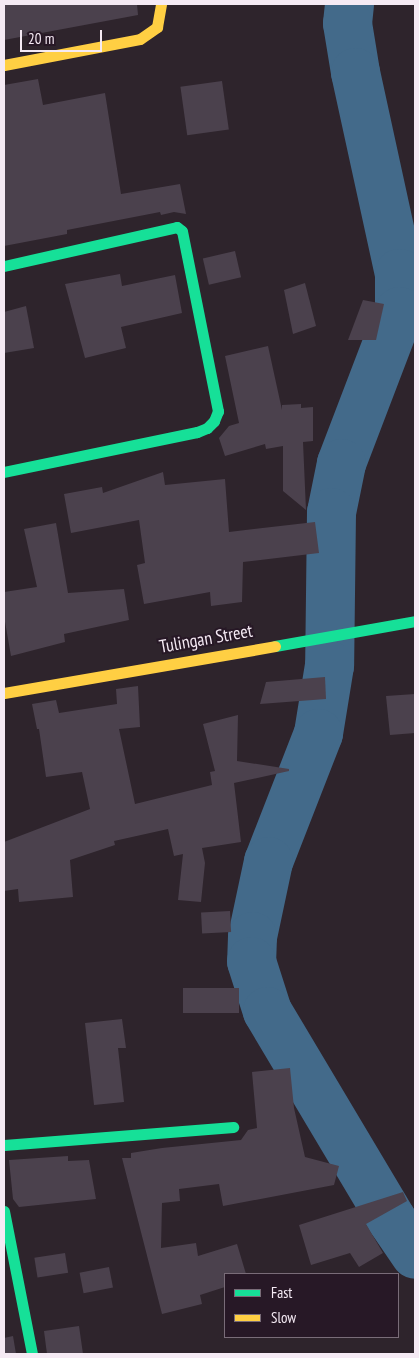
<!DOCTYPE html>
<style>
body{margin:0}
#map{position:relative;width:419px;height:1358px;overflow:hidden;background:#2e242c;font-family:"PT Sans Narrow",sans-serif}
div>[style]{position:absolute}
.river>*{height:49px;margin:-24.5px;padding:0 24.5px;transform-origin:24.5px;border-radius:24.5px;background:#436a8a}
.building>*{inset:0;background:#4b414d;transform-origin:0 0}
.fast>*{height:11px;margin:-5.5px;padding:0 5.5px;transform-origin:5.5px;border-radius:5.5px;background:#16e098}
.slow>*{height:11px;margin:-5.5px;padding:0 5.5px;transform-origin:5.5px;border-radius:5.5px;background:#ffcf43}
span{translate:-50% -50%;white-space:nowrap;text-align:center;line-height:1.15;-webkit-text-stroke:4px #271826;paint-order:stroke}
.street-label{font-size:18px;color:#f5eaf4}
.frame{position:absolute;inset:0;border:5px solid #f5eaf4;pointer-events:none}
.legend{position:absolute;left:224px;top:1273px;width:175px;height:65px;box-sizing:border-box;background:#271826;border:1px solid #796c78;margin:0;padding:6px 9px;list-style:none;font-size:15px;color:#f5eaf4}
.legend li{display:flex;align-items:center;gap:10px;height:25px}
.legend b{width:25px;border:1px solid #796c78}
.scale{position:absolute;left:20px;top:30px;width:82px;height:22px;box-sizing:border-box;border:2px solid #f5eaf4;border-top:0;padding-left:6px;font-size:15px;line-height:18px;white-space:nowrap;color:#f5eaf4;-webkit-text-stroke:4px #271826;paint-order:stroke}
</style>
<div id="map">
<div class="river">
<div style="left:349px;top:4px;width:19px;rotate:96deg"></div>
<div style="left:347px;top:23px;width:50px;rotate:80.7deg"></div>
<div style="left:355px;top:72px;width:206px;rotate:77.7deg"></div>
<div style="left:399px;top:273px;width:38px;rotate:90deg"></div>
<div style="left:399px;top:311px;width:163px;rotate:110.9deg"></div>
<div style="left:341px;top:463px;width:50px;rotate:101.5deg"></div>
<div style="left:331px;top:512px;width:153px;rotate:90.7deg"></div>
<div style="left:329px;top:665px;width:69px;rotate:99.2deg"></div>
<div style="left:318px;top:733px;width:137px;rotate:111.3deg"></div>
<div style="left:268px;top:861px;width:77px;rotate:102deg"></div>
<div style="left:252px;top:936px;width:25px;rotate:92deg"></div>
<div style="left:251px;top:961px;width:52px;rotate:72.3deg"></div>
<div style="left:267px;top:1011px;width:242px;rotate:59.2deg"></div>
<div style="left:391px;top:1219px;width:42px;rotate:55.6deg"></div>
</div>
<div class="building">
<div style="clip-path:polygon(4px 4px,137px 4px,138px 15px,4px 40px)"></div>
<div style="clip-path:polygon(38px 79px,43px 105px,105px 93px,121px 194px,180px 184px,186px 214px,174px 212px,161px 215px,160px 212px,67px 230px,67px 234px,4px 246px,4px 85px)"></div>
<div style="left:222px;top:81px;width:49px;height:42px;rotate:82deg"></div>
<div style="left:235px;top:251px;width:27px;height:33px;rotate:77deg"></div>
<div style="clip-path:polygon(120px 274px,122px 286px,175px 275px,182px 313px,121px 327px,126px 348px,85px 358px,65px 284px)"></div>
<div style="clip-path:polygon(305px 283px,316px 326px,293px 334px,284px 290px)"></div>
<div style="clip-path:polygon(363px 300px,384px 304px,376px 340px,348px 340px)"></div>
<div style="clip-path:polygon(26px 306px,34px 348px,4px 353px,4px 312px)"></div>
<div style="clip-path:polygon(268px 346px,282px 410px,282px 405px,301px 404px,301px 408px,313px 407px,313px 441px,303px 442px,306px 510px,283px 491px,283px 446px,266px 449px,265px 444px,225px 456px,219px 438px,229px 426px,239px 423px,225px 356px)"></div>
<div style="clip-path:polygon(163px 472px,165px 485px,225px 479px,229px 532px,315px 522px,319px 553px,243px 562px,242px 602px,211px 606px,210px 592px,144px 604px,137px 565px,145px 563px,139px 520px,71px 533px,64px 494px,102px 487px,103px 493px)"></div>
<div style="clip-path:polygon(56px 523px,68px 593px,124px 589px,129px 620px,64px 634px,65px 642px,11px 656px,4px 616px,4px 592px,37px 587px,24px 529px)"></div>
<div style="clip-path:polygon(325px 677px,326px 699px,260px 704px,266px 682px)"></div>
<div style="clip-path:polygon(138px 686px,140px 727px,119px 729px,135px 804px,212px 785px,210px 772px,215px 771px,203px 724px,238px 715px,237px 761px,289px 769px,289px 771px,234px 783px,241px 842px,202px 848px,205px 863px,201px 902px,178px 900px,183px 854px,174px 856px,168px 829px,114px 841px,115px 845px,70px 860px,73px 897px,19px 902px,18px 889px,4px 891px,4px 842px,90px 809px,82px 772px,46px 777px,39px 729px,37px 729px,32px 704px,56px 700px,59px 713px,117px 704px,116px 689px)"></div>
<div style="clip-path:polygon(415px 694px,415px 733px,390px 735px,386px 696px)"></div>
<div style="left:230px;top:911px;width:21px;height:29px;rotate:87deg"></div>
<div style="left:239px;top:988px;width:25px;height:56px;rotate:90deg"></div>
<div style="clip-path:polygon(122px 1019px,126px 1048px,118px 1048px,124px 1102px,94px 1105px,85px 1023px)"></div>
<div style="clip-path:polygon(290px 1068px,294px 1108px,305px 1157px,339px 1166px,334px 1185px,223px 1206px,219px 1184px,179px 1189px,180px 1201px,162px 1203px,161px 1248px,196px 1243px,198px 1256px,237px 1244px,246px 1274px,225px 1274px,225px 1287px,200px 1295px,202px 1304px,162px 1314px,122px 1158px,131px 1158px,131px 1153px,162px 1148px,241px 1140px,248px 1130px,257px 1128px,252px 1072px)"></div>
<div style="clip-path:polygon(68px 1156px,68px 1161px,89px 1160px,96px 1199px,19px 1207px,13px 1199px,9px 1160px)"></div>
<div style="clip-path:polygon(403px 1192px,407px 1201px,366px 1224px,383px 1253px,359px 1267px,350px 1253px,311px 1265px,299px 1225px)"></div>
<div style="left:65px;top:1253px;width:20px;height:31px;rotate:81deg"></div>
<div style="left:109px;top:1267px;width:21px;height:30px;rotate:79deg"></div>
<div style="clip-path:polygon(79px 1326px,83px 1354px,47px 1354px,44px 1331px)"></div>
<div style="clip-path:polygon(13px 1336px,16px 1354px,4px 1354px,4px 1338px)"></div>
</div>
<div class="fast">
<div style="left:4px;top:266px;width:177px;rotate:-12.7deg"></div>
<div style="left:177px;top:227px;width:6px;rotate:39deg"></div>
<div style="left:182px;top:231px;width:184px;rotate:78.7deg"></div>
<div style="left:218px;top:411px;width:11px;rotate:112deg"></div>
<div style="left:214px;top:421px;width:10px;rotate:135deg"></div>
<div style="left:207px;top:428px;width:11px;rotate:158deg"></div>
<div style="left:197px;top:432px;width:197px;rotate:168.3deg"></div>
<div style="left:275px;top:646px;width:142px;rotate:-10.1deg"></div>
<div style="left:4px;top:1145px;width:230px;rotate:-4.5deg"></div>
<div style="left:4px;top:1211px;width:146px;rotate:78.9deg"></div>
</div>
<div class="slow">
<div style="left:4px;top:65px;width:138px;rotate:-10.8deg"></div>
<div style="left:140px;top:39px;width:21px;rotate:-35deg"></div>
<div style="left:157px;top:27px;width:23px;rotate:-80deg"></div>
<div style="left:4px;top:693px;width:275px;rotate:-9.8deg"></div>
</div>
<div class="street-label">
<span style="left:206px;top:639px;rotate:-10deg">Tulingan Street</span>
</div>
<div class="frame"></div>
<ul class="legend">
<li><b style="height:6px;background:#16e098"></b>Fast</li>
<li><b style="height:6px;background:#ffcf43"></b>Slow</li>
</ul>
<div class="scale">20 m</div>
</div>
